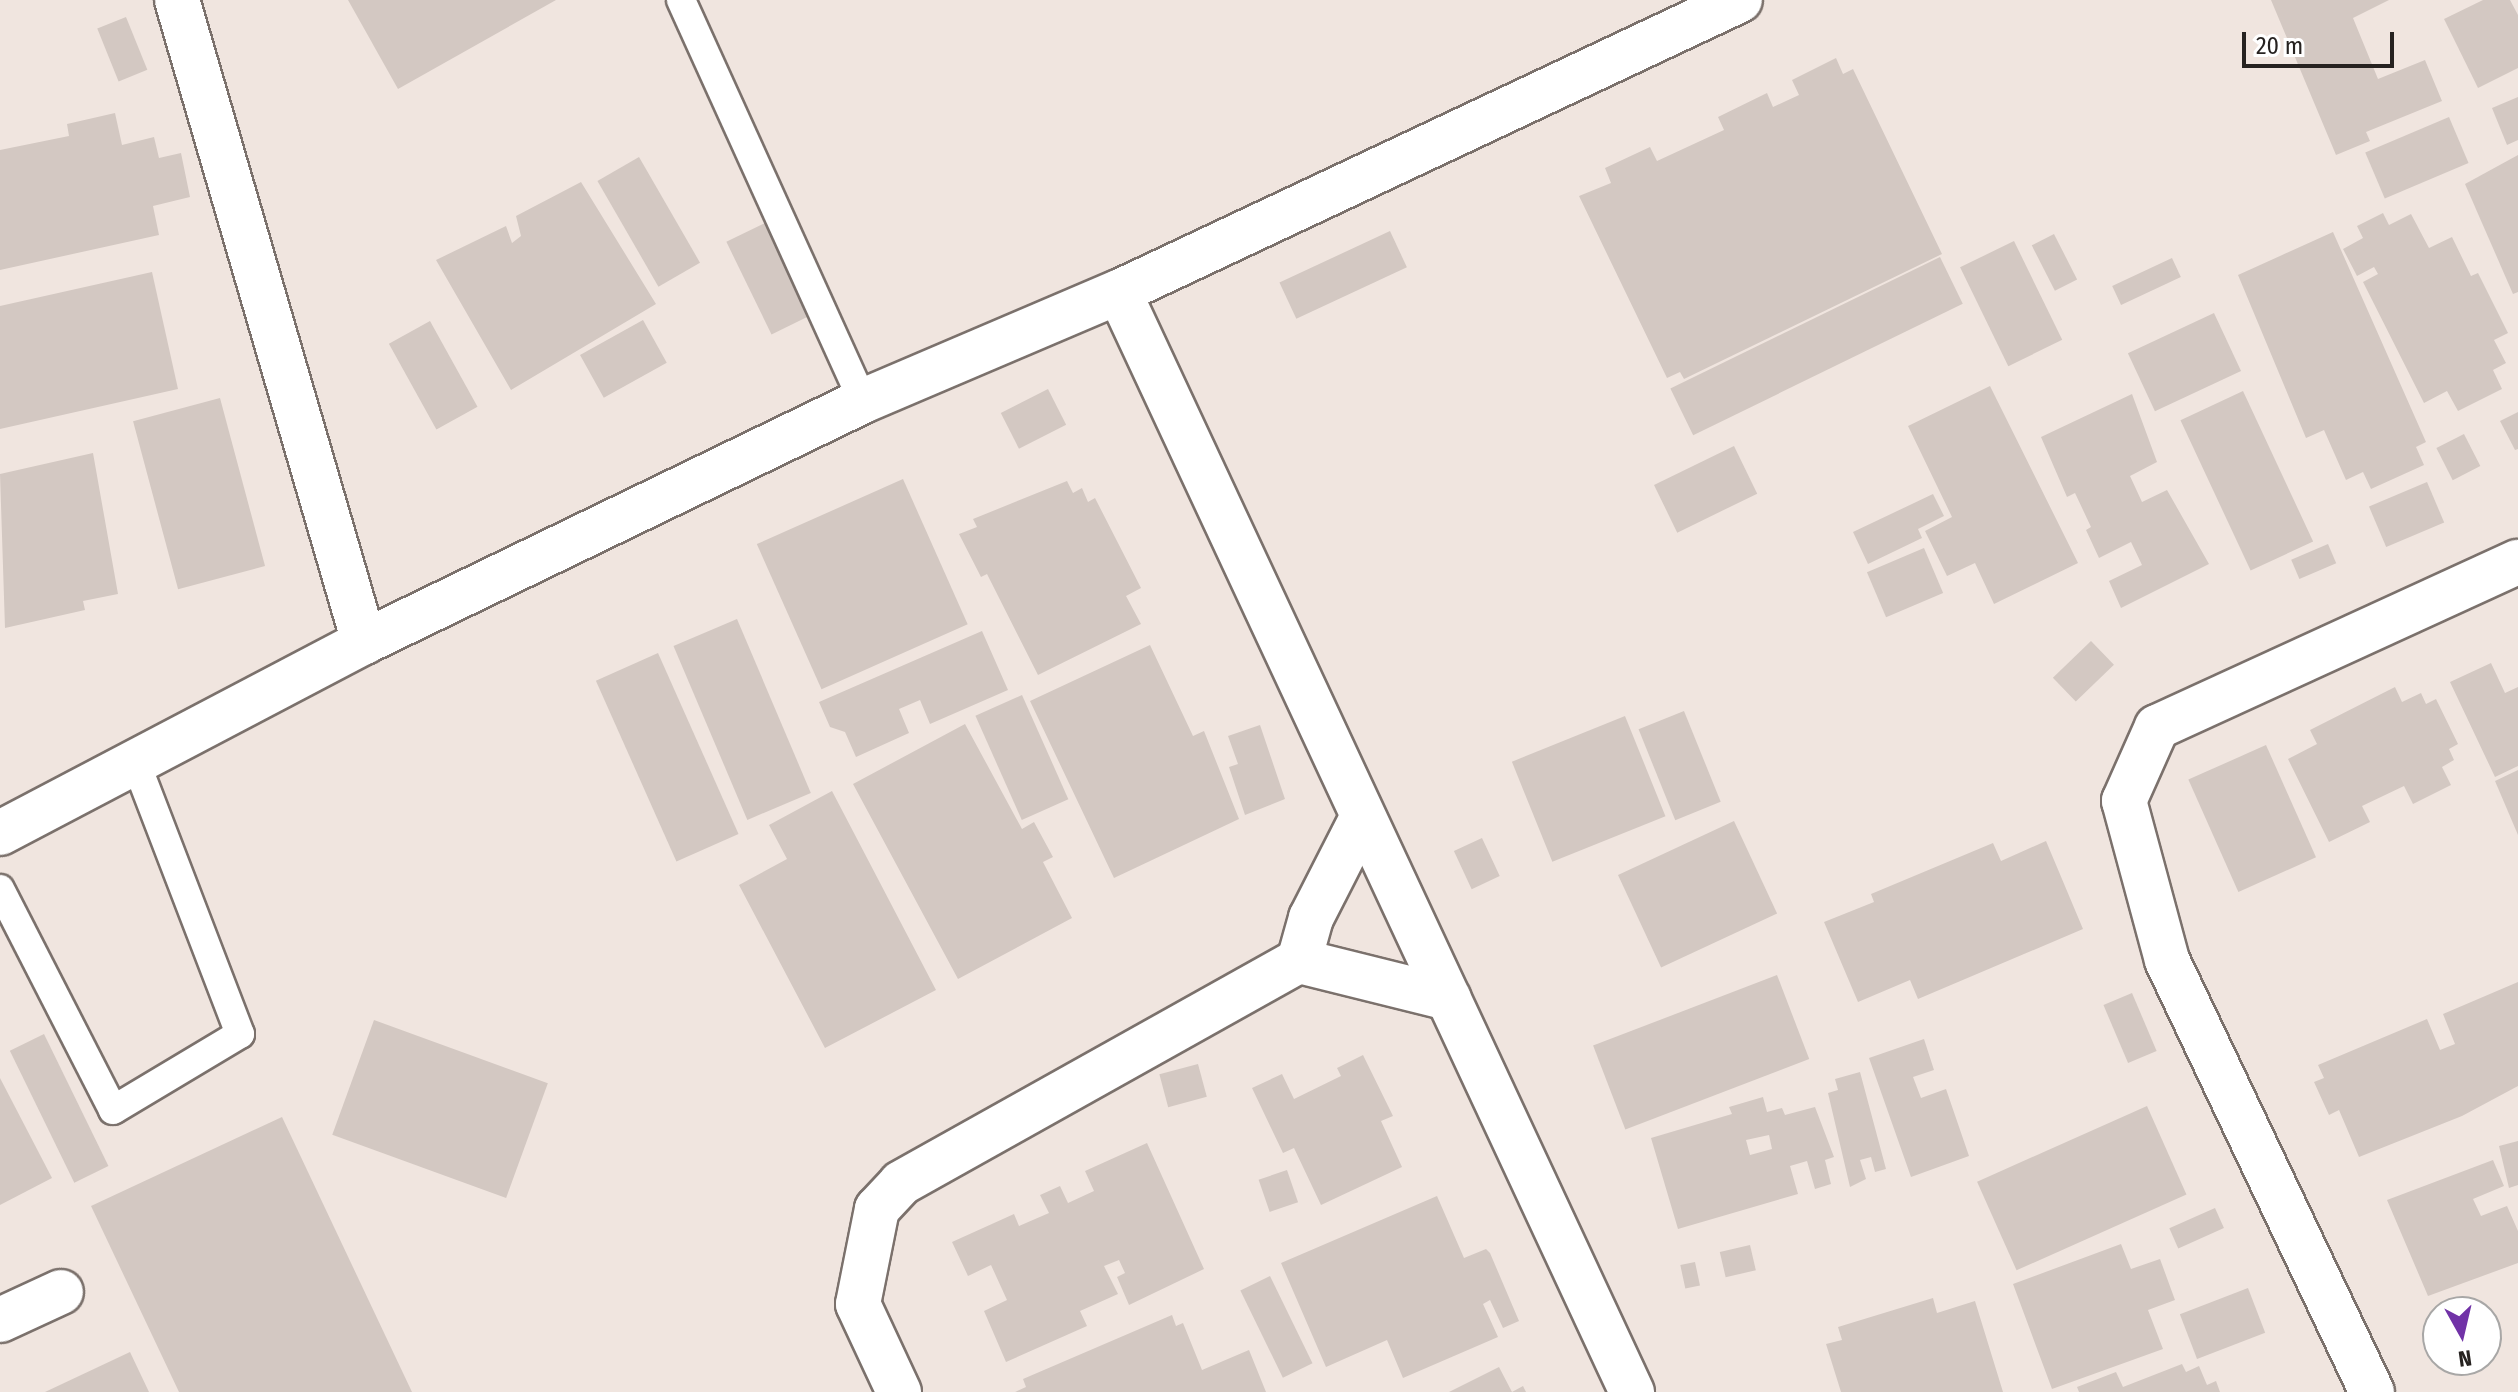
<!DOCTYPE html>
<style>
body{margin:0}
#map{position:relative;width:2518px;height:1392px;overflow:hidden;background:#f0e5df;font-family:"Fira Sans Condensed",sans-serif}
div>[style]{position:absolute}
.building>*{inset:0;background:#d3c8c2;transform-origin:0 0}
.roads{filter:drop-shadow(2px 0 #7b716c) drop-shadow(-2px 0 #7b716c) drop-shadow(0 2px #7b716c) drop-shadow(0 -2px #7b716c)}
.lane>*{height:28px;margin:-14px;padding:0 14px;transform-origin:14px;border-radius:14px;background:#fff}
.street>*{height:44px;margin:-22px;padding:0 22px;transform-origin:22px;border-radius:22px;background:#fff}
span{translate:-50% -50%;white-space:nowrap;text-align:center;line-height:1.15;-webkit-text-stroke:8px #fff;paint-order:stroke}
.north{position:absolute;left:2422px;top:1296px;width:80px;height:80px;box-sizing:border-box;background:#fff;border:2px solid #a8a7a6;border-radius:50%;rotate:172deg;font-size:22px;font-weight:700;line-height:32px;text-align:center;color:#262220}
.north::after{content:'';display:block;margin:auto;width:28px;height:36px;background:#7132a7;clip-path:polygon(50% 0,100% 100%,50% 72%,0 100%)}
.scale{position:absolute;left:2242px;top:32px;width:152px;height:36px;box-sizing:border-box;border:4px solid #262220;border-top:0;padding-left:10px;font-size:24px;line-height:28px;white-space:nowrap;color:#262220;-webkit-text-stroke:6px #fff;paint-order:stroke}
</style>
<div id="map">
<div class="building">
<div style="clip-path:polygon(348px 0,556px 0,398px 89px)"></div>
<div style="clip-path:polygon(2271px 0,2389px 0,2353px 18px,2378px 79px,2425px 60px,2442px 101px,2366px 132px,2370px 141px,2336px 155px)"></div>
<div style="clip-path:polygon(2483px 0,2510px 0,2518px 15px,2518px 68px,2478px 88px,2444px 19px)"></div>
<div style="left:126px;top:17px;width:57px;height:31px;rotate:68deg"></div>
<div style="clip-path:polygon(1836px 58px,1843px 74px,1853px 69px,1942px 254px,1684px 379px,1680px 372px,1667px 378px,1579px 196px,1611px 183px,1605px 168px,1650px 147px,1657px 161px,1724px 130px,1718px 117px,1767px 93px,1773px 107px,1799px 95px,1792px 80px)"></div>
<div style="clip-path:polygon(2518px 97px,2518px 140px,2507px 145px,2492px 108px)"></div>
<div style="clip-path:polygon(115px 113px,122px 145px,154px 137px,159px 158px,181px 153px,190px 197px,153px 206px,159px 235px,0 270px,0 150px,69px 136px,67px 124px)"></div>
<div style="left:2449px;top:117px;width:50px;height:91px;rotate:67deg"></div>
<div style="clip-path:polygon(2518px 155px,2518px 292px,2513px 294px,2465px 184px)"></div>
<div style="left:639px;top:157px;width:122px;height:48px;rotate:60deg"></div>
<div style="clip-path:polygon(581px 182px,656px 304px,511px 390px,436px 260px,506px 226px,512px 243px,521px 236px,516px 216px)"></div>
<div style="clip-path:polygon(2383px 213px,2389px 225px,2411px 214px,2429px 248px,2452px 237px,2471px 276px,2478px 273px,2508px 333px,2494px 340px,2506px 363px,2493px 370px,2502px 389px,2458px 411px,2447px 391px,2424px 403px,2363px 282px,2378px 274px,2374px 267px,2357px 276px,2343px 249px,2363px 238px,2357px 226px)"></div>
<div style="left:765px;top:223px;width:103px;height:43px;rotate:64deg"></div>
<div style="left:1390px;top:231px;width:40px;height:122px;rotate:65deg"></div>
<div style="clip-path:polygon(2333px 232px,2426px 442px,2416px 447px,2424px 465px,2371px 489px,2363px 472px,2346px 480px,2324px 430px,2306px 438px,2238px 275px)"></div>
<div style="left:2054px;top:234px;width:51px;height:25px;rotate:63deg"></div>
<div style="left:2014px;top:241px;width:110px;height:60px;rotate:64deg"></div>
<div style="left:1940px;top:257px;width:52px;height:300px;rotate:64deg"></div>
<div style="left:2172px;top:258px;width:21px;height:66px;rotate:65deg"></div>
<div style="clip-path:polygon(152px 272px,178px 389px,0 429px,0 306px)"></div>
<div style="left:2214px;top:313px;width:64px;height:95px;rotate:65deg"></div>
<div style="left:643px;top:320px;width:49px;height:72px;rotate:61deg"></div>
<div style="left:430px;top:321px;width:98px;height:47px;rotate:61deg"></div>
<div style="clip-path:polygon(1990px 386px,2078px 563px,1994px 604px,1975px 563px,1947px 576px,1925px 531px,1952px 517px,1908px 426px)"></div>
<div style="left:1048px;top:389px;width:40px;height:53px;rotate:63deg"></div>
<div style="left:2243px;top:391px;width:166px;height:69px;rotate:65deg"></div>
<div style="clip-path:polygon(2132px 394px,2157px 462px,2130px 476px,2142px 502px,2167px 490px,2209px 564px,2121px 608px,2109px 581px,2142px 565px,2131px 542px,2099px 558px,2086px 530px,2091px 527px,2075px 493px,2067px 497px,2041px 437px)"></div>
<div style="left:220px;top:398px;width:174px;height:90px;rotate:75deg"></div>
<div style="clip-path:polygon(2518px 412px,2518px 449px,2515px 450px,2500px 421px)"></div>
<div style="left:2464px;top:434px;width:36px;height:31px;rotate:63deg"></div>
<div style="left:1734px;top:446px;width:53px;height:89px;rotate:64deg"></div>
<div style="clip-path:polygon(93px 453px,118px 594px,83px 601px,85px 610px,5px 628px,0 474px)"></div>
<div style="left:903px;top:479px;width:159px;height:160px;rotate:66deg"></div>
<div style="clip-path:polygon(1067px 481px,1073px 493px,1082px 488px,1088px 502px,1095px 498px,1141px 588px,1126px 596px,1141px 624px,1038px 675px,987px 574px,981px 577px,959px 534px,977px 527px,973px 519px)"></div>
<div style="left:2427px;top:482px;width:44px;height:63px;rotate:67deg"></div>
<div style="clip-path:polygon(1933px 494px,1944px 516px,1918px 529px,1922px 538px,1868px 564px,1853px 532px)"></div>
<div style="left:2328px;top:544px;width:21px;height:40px;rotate:67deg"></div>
<div style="left:1924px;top:548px;width:49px;height:62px;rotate:67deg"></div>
<div style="left:737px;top:619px;width:189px;height:69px;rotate:67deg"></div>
<div style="clip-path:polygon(982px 631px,1008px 690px,930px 724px,920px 700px,899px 709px,909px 733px,856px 757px,845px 732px,830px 727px,819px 702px)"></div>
<div style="left:2091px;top:641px;width:33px;height:53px;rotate:46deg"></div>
<div style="clip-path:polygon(1150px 645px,1193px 736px,1204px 731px,1239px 819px,1114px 878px,1030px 701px)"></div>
<div style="left:658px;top:653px;width:198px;height:68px;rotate:66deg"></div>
<div style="clip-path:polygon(2491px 663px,2505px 693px,2518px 687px,2518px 766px,2495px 777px,2450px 682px)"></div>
<div style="clip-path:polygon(2395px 687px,2402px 702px,2421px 693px,2426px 704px,2436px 699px,2458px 744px,2449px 749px,2454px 760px,2442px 767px,2451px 785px,2413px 804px,2404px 786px,2362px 806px,2370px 822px,2329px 842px,2288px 759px,2317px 744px,2310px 730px)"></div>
<div style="left:1022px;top:695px;width:114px;height:51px;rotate:66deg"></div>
<div style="left:1684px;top:711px;width:98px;height:49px;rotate:68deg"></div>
<div style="left:1625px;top:716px;width:108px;height:122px;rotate:68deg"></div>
<div style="clip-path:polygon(965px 724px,1022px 829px,1034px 822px,1053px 857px,1043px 862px,1072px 918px,958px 979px,853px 784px)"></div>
<div style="clip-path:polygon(1260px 725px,1285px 799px,1245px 815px,1229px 767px,1238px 764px,1228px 736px)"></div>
<div style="left:2266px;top:745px;width:123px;height:85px;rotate:66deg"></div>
<div style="clip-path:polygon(2518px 770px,2518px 835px,2495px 781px)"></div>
<div style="clip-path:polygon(832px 791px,936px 990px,825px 1048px,739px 885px,787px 859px,769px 825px)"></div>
<div style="left:1734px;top:821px;width:102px;height:128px;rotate:65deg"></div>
<div style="left:1482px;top:838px;width:42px;height:31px;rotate:65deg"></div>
<div style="clip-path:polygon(2046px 841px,2083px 929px,1918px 999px,1910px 980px,1858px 1002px,1824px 922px,1874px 902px,1871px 894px,1993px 843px,2001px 861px)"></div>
<div style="left:1777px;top:975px;width:90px;height:197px;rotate:69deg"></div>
<div style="clip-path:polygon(2518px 982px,2518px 1086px,2462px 1116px,2359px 1157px,2339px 1110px,2329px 1115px,2314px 1082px,2324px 1078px,2318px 1065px,2427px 1019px,2440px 1050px,2455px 1044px,2443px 1014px)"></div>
<div style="left:2132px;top:993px;width:63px;height:31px;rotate:67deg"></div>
<div style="left:374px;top:1020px;width:185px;height:122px;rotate:20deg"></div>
<div style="left:44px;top:1034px;width:147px;height:38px;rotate:64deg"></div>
<div style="clip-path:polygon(1924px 1039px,1934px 1070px,1913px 1077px,1921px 1098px,1946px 1089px,1969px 1156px,1911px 1177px,1869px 1058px)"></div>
<div style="clip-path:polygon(1363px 1055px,1393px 1116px,1381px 1121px,1402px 1167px,1321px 1205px,1294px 1148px,1283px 1153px,1252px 1088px,1282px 1074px,1294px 1099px,1341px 1076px,1337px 1068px)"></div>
<div style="left:1198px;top:1064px;width:34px;height:40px;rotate:75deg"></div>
<div style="clip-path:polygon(1860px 1072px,1886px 1169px,1875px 1172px,1871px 1157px,1860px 1160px,1866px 1179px,1850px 1187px,1828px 1093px,1838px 1090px,1835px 1079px)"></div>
<div style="clip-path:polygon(0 1078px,52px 1178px,0 1205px)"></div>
<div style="clip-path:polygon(evenodd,1763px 1097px,1767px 1112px,1782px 1108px,1785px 1115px,1815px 1107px,1834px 1157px,1825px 1160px,1831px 1184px,1815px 1189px,1807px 1161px,1790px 1166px,1798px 1194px,1678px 1229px,1651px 1138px,1732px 1114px,1729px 1107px,1763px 1097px,1769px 1135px,1772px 1149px,1750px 1155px,1746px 1140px,1769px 1135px)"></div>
<div style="left:2147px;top:1106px;width:97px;height:186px;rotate:66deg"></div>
<div style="clip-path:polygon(282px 1117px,412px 1392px,179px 1392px,91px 1206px)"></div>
<div style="clip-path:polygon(2518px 1141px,2518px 1185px,2509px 1188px,2499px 1146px)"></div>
<div style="clip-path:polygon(1147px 1143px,1204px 1269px,1129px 1305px,1117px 1277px,1125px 1273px,1119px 1260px,1104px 1266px,1118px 1294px,1080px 1311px,1087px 1326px,1006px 1362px,984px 1311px,1007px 1300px,991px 1265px,968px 1276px,952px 1242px,1014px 1214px,1019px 1226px,1049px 1213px,1040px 1195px,1060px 1186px,1068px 1203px,1094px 1191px,1085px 1171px)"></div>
<div style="clip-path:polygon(2493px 1160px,2504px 1186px,2473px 1199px,2481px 1216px,2507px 1206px,2518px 1231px,2518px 1263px,2428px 1296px,2387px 1200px)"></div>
<div style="left:1287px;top:1170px;width:34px;height:30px;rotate:71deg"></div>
<div style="clip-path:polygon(1437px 1196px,1464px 1258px,1486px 1249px,1490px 1253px,1519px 1321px,1503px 1328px,1490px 1300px,1483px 1304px,1498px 1337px,1403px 1378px,1387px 1340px,1326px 1367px,1281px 1263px)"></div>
<div style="left:2215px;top:1208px;width:22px;height:50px;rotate:66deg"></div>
<div style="clip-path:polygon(2121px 1244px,2131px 1269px,2160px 1259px,2175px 1300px,2148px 1310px,2163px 1349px,2052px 1389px,2013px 1284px)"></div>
<div style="left:1750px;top:1245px;width:26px;height:31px;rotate:77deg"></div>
<div style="left:1695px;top:1262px;width:24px;height:15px;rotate:78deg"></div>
<div style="left:1270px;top:1276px;width:97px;height:33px;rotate:64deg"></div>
<div style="left:2248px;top:1288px;width:48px;height:73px;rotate:69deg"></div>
<div style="clip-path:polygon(1933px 1298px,1937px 1313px,1975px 1301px,2003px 1392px,1841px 1392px,1826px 1344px,1842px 1340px,1838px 1327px)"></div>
<div style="clip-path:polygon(1172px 1315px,1176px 1326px,1183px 1323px,1202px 1370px,1249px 1350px,1266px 1392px,1015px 1392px,1026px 1387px,1023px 1379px)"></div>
<div style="clip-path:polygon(130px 1352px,149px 1392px,45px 1392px)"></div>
<div style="clip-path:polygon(2182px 1364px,2186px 1372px,2199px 1366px,2207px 1385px,2216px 1381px,2220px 1392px,2079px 1392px,2077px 1387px,2116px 1372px,2123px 1387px)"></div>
<div style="clip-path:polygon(1499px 1367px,1512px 1392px,1523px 1386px,1526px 1392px,1449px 1392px)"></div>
</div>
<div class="roads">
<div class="lane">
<div style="left:681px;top:0;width:440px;rotate:65.6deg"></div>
<div style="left:0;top:889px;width:248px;rotate:62.9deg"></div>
<div style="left:113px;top:1110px;width:148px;rotate:-30.9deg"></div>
<div style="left:240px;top:1034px;width:288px;rotate:-111deg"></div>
</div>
<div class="street">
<div style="left:177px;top:0;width:669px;rotate:73.76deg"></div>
<div style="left:1119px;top:292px;width:1214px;rotate:65deg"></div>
<div style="left:0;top:833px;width:411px;rotate:-27.7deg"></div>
<div style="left:364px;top:642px;width:554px;rotate:-25.78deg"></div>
<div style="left:863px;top:401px;width:278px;rotate:-23.1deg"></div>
<div style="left:1119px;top:292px;width:686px;rotate:-25.18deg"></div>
<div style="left:1299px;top:961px;width:45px;rotate:-74.4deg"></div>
<div style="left:1311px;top:918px;width:114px;rotate:-63deg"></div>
<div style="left:0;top:1320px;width:67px;rotate:-24.7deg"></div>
<div style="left:899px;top:1392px;width:97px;rotate:-115deg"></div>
<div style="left:858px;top:1304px;width:97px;rotate:-78.7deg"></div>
<div style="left:877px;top:1209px;width:35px;rotate:-47deg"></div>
<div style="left:901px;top:1183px;width:456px;rotate:-29.2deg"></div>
<div style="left:1299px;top:961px;width:154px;rotate:13.9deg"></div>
<div style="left:2372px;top:1392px;width:478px;rotate:-115.4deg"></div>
<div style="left:2167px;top:960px;width:165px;rotate:-105.1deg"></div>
<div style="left:2124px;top:801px;width:81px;rotate:-66deg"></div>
<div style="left:2157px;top:727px;width:397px;rotate:-24.6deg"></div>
</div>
</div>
<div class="north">N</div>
<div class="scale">20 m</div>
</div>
